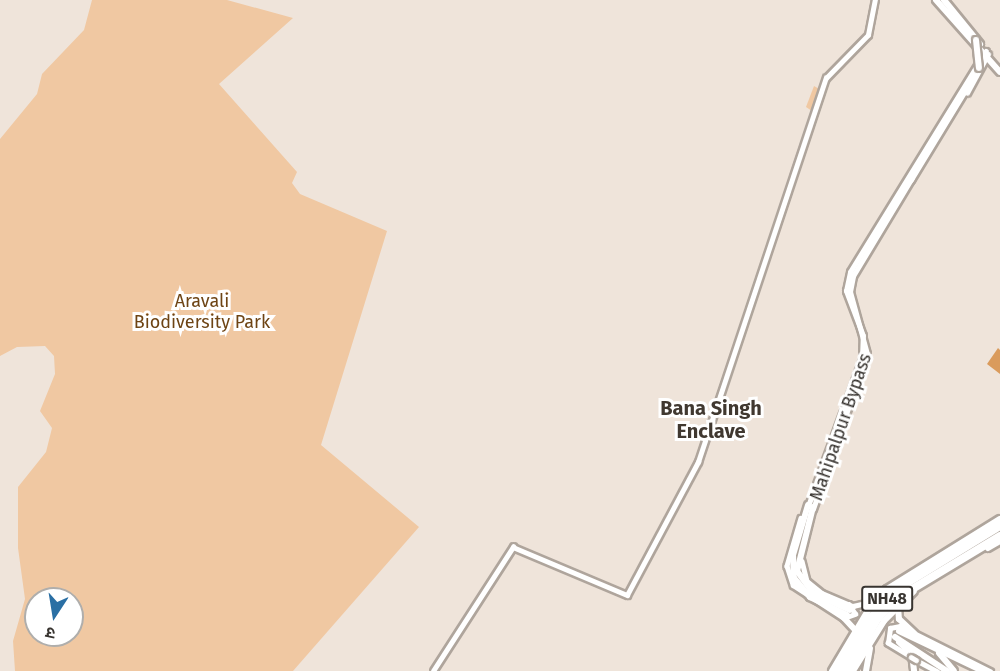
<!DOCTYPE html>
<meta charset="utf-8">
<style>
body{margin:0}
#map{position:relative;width:1000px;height:671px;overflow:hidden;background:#efe4da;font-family:"Fira Sans","Noto Sans Devanagari",sans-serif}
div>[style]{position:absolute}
.green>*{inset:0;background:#f0c8a2}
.water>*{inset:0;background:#da9b5c}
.major-tunnel>*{height:6px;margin-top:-3px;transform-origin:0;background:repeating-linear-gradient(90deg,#cac1b8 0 6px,transparent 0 9px)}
.roads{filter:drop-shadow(2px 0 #afa59c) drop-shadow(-2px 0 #afa59c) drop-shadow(0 2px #afa59c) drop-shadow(0 -2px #afa59c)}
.minor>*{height:4.5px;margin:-2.25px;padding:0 2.25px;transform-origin:2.25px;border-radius:2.25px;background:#fff}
.major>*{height:6px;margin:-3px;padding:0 3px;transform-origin:3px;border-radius:3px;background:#fff}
.highway>*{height:8px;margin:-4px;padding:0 4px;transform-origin:4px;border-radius:4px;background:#fff}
.bridges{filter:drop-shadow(2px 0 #afa59c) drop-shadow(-2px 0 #afa59c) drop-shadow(0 2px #afa59c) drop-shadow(0 -2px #afa59c)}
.minor-bridge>*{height:4.5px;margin:-2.25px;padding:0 2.25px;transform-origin:2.25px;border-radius:2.25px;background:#fff}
.major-bridge>*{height:6px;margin:-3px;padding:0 3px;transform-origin:3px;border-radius:3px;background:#fff}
span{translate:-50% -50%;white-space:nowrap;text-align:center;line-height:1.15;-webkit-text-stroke:6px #fff;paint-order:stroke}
.shield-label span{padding:2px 4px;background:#fff;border:2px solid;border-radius:4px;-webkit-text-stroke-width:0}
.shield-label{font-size:16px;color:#383430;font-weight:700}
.park-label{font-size:18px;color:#6e4414}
.street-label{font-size:18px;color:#383430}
.neighbourhood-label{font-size:20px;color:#403830;font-weight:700}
.north{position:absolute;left:24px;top:587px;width:60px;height:60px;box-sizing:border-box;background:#fff;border:2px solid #afaeac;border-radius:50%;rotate:192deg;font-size:16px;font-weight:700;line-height:24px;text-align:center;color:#383430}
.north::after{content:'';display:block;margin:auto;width:21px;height:27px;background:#2a6fa4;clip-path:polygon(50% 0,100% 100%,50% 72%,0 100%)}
</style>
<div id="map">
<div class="green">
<div style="clip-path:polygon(evenodd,92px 0,227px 0,293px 18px,219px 84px,297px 172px,292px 183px,300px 194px,387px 231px,321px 445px,419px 527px,293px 671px,15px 671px,13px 641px,25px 599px,18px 548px,18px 487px,46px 452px,52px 428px,40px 411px,55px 374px,54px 356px,45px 346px,17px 347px,0 356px,0 139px,37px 94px,42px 74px,84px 30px,92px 0,36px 599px,72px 599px,72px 635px,36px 635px,36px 599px)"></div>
<div style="clip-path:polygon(814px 86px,821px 90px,812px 111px,806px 107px)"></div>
</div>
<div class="water">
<div style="clip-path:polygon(998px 348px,1000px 350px,1000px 374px,987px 364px)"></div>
</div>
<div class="major-tunnel">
<div style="left:847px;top:615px;width:21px;rotate:25deg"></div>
</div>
<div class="roads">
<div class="minor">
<div style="left:967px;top:93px;width:44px;rotate:-61.7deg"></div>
<div style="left:808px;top:506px;width:157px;rotate:-69.8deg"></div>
<div style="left:862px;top:359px;width:23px;rotate:-88deg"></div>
<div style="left:863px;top:336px;width:48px;rotate:-110.7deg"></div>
<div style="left:846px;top:291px;width:19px;rotate:-78deg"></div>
<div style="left:850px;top:272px;width:259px;rotate:-58.4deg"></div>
<div style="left:813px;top:509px;width:164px;rotate:-70.8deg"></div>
<div style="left:867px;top:354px;width:64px;rotate:-105.3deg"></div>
<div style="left:850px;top:292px;width:16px;rotate:-79deg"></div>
<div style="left:853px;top:276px;width:114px;rotate:-59deg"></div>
<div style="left:801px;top:518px;width:50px;rotate:106.3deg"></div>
<div style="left:787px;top:566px;width:20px;rotate:72deg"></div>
<div style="left:793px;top:585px;width:61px;rotate:32.9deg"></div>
<div style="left:844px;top:618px;width:12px;rotate:-20deg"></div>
<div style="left:855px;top:614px;width:11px;rotate:-124deg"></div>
<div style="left:802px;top:561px;width:21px;rotate:76deg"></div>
<div style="left:807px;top:581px;width:19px;rotate:39deg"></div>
<div style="left:822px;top:593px;width:34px;rotate:23deg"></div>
<div style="left:853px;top:606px;width:22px;rotate:-13deg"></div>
<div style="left:911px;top:657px;width:27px;rotate:-149deg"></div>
<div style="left:888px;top:643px;width:15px;rotate:-82deg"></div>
<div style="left:890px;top:628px;width:10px;rotate:-11deg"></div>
<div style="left:900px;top:626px;width:101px;rotate:26.6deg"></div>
<div style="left:916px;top:660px;width:24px;rotate:28deg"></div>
<div style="left:433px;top:671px;width:148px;rotate:-57.2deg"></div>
<div style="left:513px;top:547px;width:124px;rotate:22.8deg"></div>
<div style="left:627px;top:595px;width:151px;rotate:-61.9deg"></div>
<div style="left:698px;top:462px;width:405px;rotate:-71.6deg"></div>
<div style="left:826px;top:78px;width:60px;rotate:-45.7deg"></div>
<div style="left:868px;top:35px;width:36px;rotate:-79deg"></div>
</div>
<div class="major">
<div style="left:936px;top:0;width:96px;rotate:48.4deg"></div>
<div style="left:944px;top:0;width:57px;rotate:50.7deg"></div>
<div style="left:911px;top:180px;width:131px;rotate:-58.7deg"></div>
<div style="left:808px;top:505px;width:52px;rotate:106.7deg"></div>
<div style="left:793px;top:555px;width:23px;rotate:88deg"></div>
<div style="left:794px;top:578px;width:25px;rotate:50deg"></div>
<div style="left:810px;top:597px;width:41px;rotate:25.9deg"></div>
<div style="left:813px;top:507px;width:66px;rotate:104deg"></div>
<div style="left:797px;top:571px;width:27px;rotate:54deg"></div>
<div style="left:813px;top:593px;width:40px;rotate:25deg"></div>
<div style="left:988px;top:548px;width:14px;rotate:-30deg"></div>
<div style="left:898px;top:606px;width:13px;rotate:86deg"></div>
<div style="left:899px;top:619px;width:21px;rotate:43deg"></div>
<div style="left:844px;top:618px;width:16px;rotate:47deg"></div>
<div style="left:899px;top:631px;width:93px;rotate:25.5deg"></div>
<div style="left:895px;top:637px;width:62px;rotate:33.2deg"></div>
<div style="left:899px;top:642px;width:18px;rotate:43deg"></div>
<div style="left:912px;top:654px;width:17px;rotate:83deg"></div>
<div style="left:939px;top:653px;width:23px;rotate:50deg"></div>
<div style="left:832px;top:671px;width:69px;rotate:-59.3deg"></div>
<div style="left:867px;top:612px;width:30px;rotate:-49deg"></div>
<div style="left:887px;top:589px;width:133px;rotate:-31.8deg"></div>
<div style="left:853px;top:671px;width:59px;rotate:-58.2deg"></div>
<div style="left:884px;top:621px;width:42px;rotate:-45deg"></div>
<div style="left:866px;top:671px;width:23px;rotate:-80deg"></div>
</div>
<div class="highway">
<div style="left:839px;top:671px;width:59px;rotate:-59.5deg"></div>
<div style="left:869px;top:620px;width:42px;rotate:-47.9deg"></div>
<div style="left:897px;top:589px;width:121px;rotate:-31.5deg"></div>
<div style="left:847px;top:671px;width:61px;rotate:-59.7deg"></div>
<div style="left:878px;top:618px;width:30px;rotate:-45deg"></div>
<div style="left:899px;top:597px;width:118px;rotate:-31.1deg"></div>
</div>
</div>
<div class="bridges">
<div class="minor-bridge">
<div style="left:911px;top:657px;width:6px;rotate:31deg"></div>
</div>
<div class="major-bridge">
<div style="left:976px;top:40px;width:28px;rotate:84deg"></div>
</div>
</div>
<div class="shield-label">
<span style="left:887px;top:599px">NH48</span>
</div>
<div class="park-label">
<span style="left:202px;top:312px">Aravali<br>Biodiversity Park</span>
</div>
<div class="street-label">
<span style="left:841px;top:427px;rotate:-71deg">Mahipalpur Bypass</span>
</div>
<div class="neighbourhood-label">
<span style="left:711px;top:420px">Bana Singh<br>Enclave</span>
</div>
<div class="north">उ</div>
</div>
